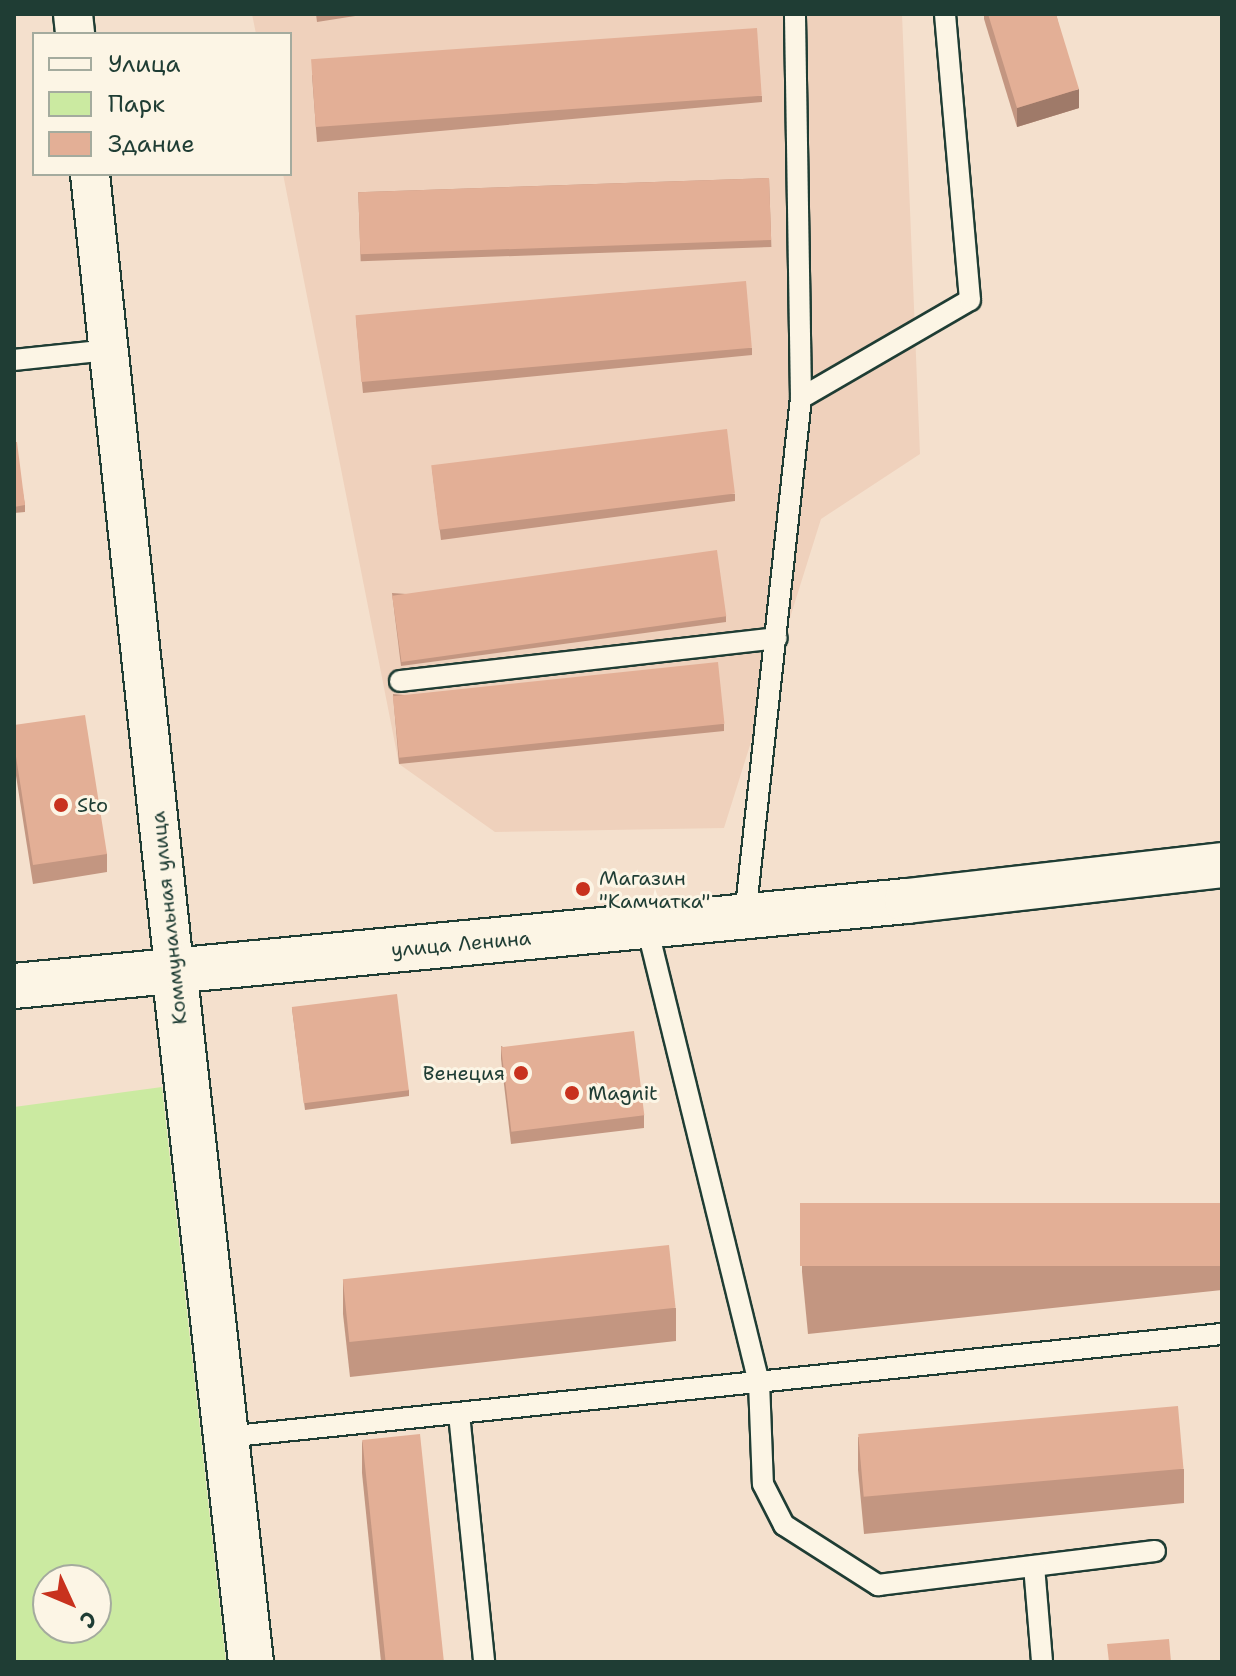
<!DOCTYPE html>
<meta charset="utf-8">
<style>
body{margin:0}
#map{position:relative;width:1236px;height:1676px;overflow:hidden;background:#f4e0cd;font-family:"Shantell Sans",sans-serif}
div>[style]{position:absolute}
.built>*{inset:0;background:#efd1bc}
.green>*{inset:0;background:#cbeaa1}
.roads{filter:drop-shadow(2px 0 #1f3d34) drop-shadow(-2px 0 #1f3d34) drop-shadow(0 2px #1f3d34) drop-shadow(0 -2px #1f3d34)}
.lane>*{height:20px;margin:-10px;padding:0 10px;transform-origin:10px;border-radius:10px;background:#fcf5e5}
.street>*{height:38px;margin:-19px;padding:0 19px;transform-origin:19px;border-radius:19px;background:#fcf5e5}
.secondary>*{height:44px;margin:-22px;padding:0 22px;transform-origin:22px;border-radius:22px;background:#fcf5e5}
.wall>*{inset:0;background:#c39681;transform-origin:0 0}
.shaded-wall>*{inset:0;background:#9f7a69}
.building>*{inset:0;background:#e3af96;transform-origin:0 0}
.dots>*{width:22px;height:22px;translate:-50% -50%;box-sizing:border-box;border:4px solid #fcf5e5;border-radius:50%}
span{translate:-50% -50%;white-space:nowrap;text-align:center;line-height:1.15;-webkit-text-stroke:6px #fcf5e5;paint-order:stroke}
.poi-label{font-size:20px;color:#1f3d34}
.left{translate:0 -50%;text-align:left}
.right{translate:-100% -50%;text-align:right}
.street-label{font-size:20px;color:#1f3d34}
.frame{position:absolute;inset:0;border:16px solid #1f3d34;pointer-events:none}
.legend{position:absolute;left:32px;top:32px;width:260px;height:144px;box-sizing:border-box;background:#fcf5e5;border:2px solid #a4ab9e;margin:0;padding:10px 14px;list-style:none;font-size:24px;color:#1f3d34}
.legend li{display:flex;align-items:center;gap:16px;height:40px}
.legend b{width:40px;border:2px solid #a4ab9e}
.north{position:absolute;left:32px;top:1564px;width:80px;height:80px;box-sizing:border-box;background:#fcf5e5;border:2px solid #a4ab9e;border-radius:50%;rotate:134deg;font-size:22px;font-weight:700;line-height:32px;text-align:center;color:#1f3d34}
.north::after{content:'';display:block;margin:auto;width:28px;height:36px;background:#c8321e;clip-path:polygon(50% 0,100% 100%,50% 72%,0 100%)}
</style>
<div id="map">
<div class="built">
<div style="clip-path:polygon(252px 14px,902px 14px,920px 454px,821px 519px,724px 828px,495px 832px,399px 764px,283px 174px,290px 174px,290px 34px,256px 34px)"></div>
</div>
<div class="green">
<div style="clip-path:polygon(evenodd,162px 1087px,226px 1662px,14px 1662px,14px 1107px,162px 1087px,48px 1580px,96px 1580px,96px 1628px,48px 1628px,48px 1580px)"></div>
</div>
<div class="roads">
<div class="lane">
<div style="left:14px;top:360px;width:96px;rotate:-6deg"></div>
<div style="left:801px;top:398px;width:195px;rotate:-30.1deg"></div>
<div style="left:970px;top:300px;width:287px;rotate:-95deg"></div>
<div style="left:400px;top:681px;width:379px;rotate:-6.5deg"></div>
<div style="left:745px;top:917px;width:522px;rotate:-83.84deg"></div>
<div style="left:801px;top:398px;width:384px;rotate:-90.9deg"></div>
<div style="left:647px;top:927px;width:469px;rotate:76.2deg"></div>
<div style="left:759px;top:1382px;width:102px;rotate:87.8deg"></div>
<div style="left:763px;top:1484px;width:46px;rotate:62.9deg"></div>
<div style="left:784px;top:1525px;width:112px;rotate:32.6deg"></div>
<div style="left:878px;top:1585px;width:279px;rotate:-7deg"></div>
<div style="left:459px;top:1414px;width:249px;rotate:84.2deg"></div>
<div style="left:225px;top:1437px;width:1002px;rotate:-5.9deg"></div>
<div style="left:1034px;top:1566px;width:96px;rotate:85.2deg"></div>
</div>
<div class="street">
<div style="left:73px;top:14px;width:20px;rotate:84deg"></div>
<div style="left:90px;top:174px;width:798px;rotate:83.96deg"></div>
</div>
<div class="secondary">
<div style="left:174px;top:968px;width:698px;rotate:83.67deg"></div>
<div style="left:14px;top:986px;width:897px;rotate:-5.44deg"></div>
<div style="left:907px;top:901px;width:317px;rotate:-6.5deg"></div>
</div>
</div>
<div class="wall">
<div style="clip-path:polygon(316px 14px,368px 14px,317px 22px)"></div>
<div style="clip-path:polygon(984px 14px,1056px 14px,1079px 108px,1017px 127px,984px 19px)"></div>
<div style="clip-path:polygon(312px 75px,762px 96px,762px 102px,317px 142px)"></div>
<div style="left:769px;top:178px;width:69px;height:411px;rotate:88deg"></div>
<div style="clip-path:polygon(356px 319px,752px 348px,752px 355px,363px 393px)"></div>
<div style="clip-path:polygon(14px 442px,25px 505px,25px 512px,14px 513px)"></div>
<div style="clip-path:polygon(432px 468px,735px 494px,735px 501px,441px 540px)"></div>
<div style="clip-path:polygon(392px 593px,726px 616px,726px 622px,401px 666px)"></div>
<div style="clip-path:polygon(393px 694px,724px 724px,724px 731px,399px 764px)"></div>
<div style="clip-path:polygon(14px 725px,107px 854px,107px 872px,33px 884px,14px 763px)"></div>
<div style="clip-path:polygon(292px 1008px,409px 1090px,409px 1096px,305px 1110px)"></div>
<div style="clip-path:polygon(501px 1046px,644px 1115px,644px 1128px,511px 1144px,501px 1059px)"></div>
<div style="clip-path:polygon(1222px 1203px,1222px 1290px,808px 1334px,802px 1272px,802px 1248px)"></div>
<div style="clip-path:polygon(343px 1281px,676px 1308px,676px 1341px,350px 1377px,343px 1314px)"></div>
<div style="clip-path:polygon(858px 1437px,1184px 1469px,1184px 1503px,864px 1534px,858px 1470px)"></div>
<div style="clip-path:polygon(362px 1440px,443px 1662px,381px 1662px,362px 1473px)"></div>
</div>
<div class="shaded-wall">
<div style="clip-path:polygon(1079px 89px,1079px 108px,1017px 127px,1017px 108px)"></div>
</div>
<div class="building">
<div style="clip-path:polygon(988px 14px,1056px 14px,1079px 89px,1017px 108px)"></div>
<div style="left:757px;top:28px;width:68px;height:447px;rotate:86deg"></div>
<div style="left:769px;top:178px;width:62px;height:411px;rotate:88deg"></div>
<div style="left:746px;top:281px;width:67px;height:392px;rotate:85deg"></div>
<div style="left:727px;top:429px;width:65px;height:298px;rotate:83deg"></div>
<div style="clip-path:polygon(14px 442px,17px 442px,25px 505px,14px 507px)"></div>
<div style="left:717px;top:550px;width:67px;height:328px;rotate:82deg"></div>
<div style="left:718px;top:662px;width:62px;height:327px;rotate:84deg"></div>
<div style="clip-path:polygon(85px 715px,107px 854px,33px 865px,14px 744px,14px 725px)"></div>
<div style="left:397px;top:994px;width:97px;height:106px;rotate:83deg"></div>
<div style="left:634px;top:1031px;width:85px;height:134px;rotate:83deg"></div>
<div style="left:1222px;top:1203px;width:63px;height:422px;rotate:90deg"></div>
<div style="left:669px;top:1245px;width:63px;height:328px;rotate:84deg"></div>
<div style="left:1178px;top:1406px;width:63px;height:321px;rotate:85deg"></div>
<div style="left:420px;top:1434px;width:229px;height:58px;rotate:84deg"></div>
<div style="clip-path:polygon(1169px 1639px,1171px 1662px,1109px 1662px,1107px 1644px)"></div>
</div>
<div class="dots">
<div style="left:61px;top:805px;background:#c8321e"></div>
<div style="left:583px;top:889px;background:#c8321e"></div>
<div style="left:521px;top:1073px;background:#c8321e"></div>
<div style="left:572px;top:1093px;background:#c8321e"></div>
</div>
<div class="poi-label">
<span class="left" style="left:77px;top:805px">Sto</span>
<span class="left" style="left:599px;top:890px">Магазин<br>"Камчатка"</span>
<span class="right" style="left:505px;top:1073px">Венеция</span>
<span class="left" style="left:588px;top:1093px">Magnit</span>
</div>
<div class="street-label">
<span style="left:169px;top:918px;rotate:-96deg">Коммунальная улица</span>
<span style="left:461px;top:944px;rotate:-5deg">улица Ленина</span>
</div>
<div class="frame"></div>
<ul class="legend">
<li><b style="height:10px;background:#fcf5e5"></b>Улица</li>
<li><b style="height:22px;background:#cbeaa1"></b>Парк</li>
<li><b style="height:22px;background:#e3af96"></b>Здание</li>
</ul>
<div class="north">С</div>
</div>
